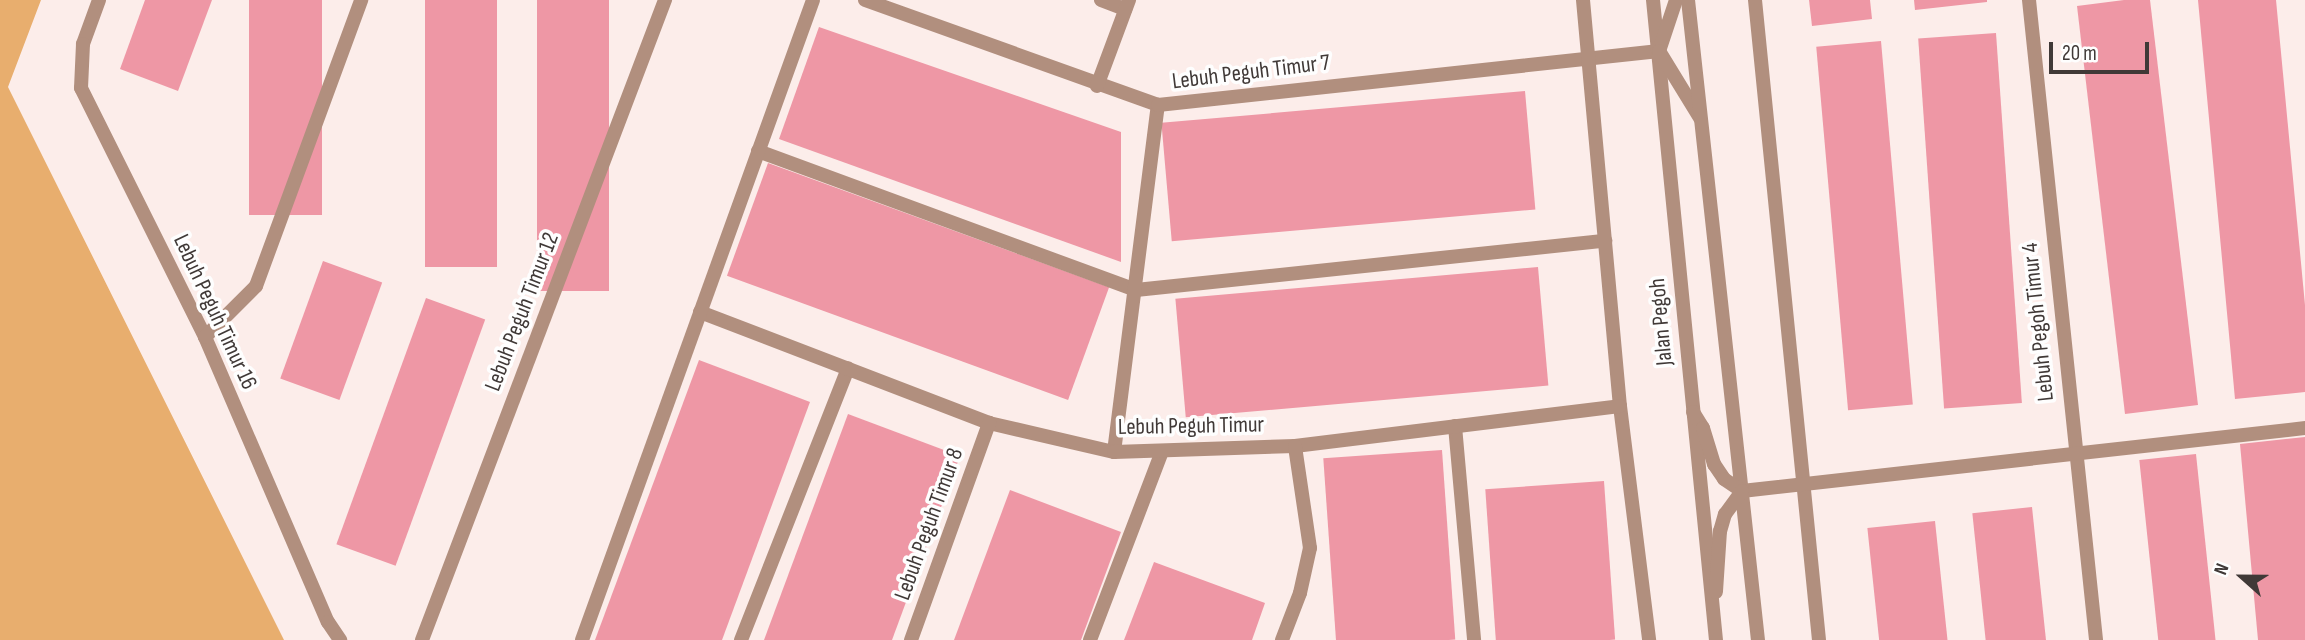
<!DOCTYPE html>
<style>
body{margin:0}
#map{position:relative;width:2305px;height:640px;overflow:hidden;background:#fcedea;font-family:"Sofia Sans Condensed",sans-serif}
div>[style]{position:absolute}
.forest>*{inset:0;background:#e8ae6e}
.building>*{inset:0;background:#ee97a5;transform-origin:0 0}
.service>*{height:14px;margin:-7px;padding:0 7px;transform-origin:7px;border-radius:7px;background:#b18f7e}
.minor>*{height:14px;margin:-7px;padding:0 7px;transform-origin:7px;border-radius:7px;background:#b18f7e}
.tertiary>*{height:14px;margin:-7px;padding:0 7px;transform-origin:7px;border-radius:7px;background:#b18f7e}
span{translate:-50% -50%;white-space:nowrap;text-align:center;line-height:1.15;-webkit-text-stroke:7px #fefefe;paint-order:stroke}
.street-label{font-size:23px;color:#403937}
.north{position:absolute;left:2207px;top:542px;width:70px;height:70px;-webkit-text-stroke:5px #fefefe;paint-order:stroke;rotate:291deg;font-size:19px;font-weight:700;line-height:28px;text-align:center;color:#403937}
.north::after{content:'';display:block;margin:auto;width:24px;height:32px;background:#403937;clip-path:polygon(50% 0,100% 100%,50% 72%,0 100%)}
.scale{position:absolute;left:2049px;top:42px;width:100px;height:32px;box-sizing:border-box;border:4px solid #403937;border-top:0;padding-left:9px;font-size:21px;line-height:24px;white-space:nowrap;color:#403937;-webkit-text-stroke:5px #fefefe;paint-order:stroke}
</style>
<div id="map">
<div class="forest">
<div style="clip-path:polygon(0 0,41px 0,8px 87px,284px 640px,0 640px)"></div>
</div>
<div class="building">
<div style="clip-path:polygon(145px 0,212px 0,178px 91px,120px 69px)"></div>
<div style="left:249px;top:0;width:73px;height:215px"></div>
<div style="left:425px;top:0;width:72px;height:267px"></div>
<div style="left:537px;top:0;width:72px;height:291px"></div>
<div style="clip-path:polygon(1809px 0,1870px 0,1872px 19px,1812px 26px)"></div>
<div style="clip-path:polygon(1914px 0,1987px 0,1987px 2px,1915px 10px)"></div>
<div style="clip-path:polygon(2124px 0,2150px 0,2198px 405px,2125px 414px,2077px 6px)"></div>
<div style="clip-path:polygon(2198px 0,2276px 0,2305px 305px,2305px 392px,2235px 399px)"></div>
<div style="clip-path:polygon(819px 27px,1121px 132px,1121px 262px,779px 139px)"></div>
<div style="left:1996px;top:33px;width:371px;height:78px;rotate:86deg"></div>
<div style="left:1881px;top:41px;width:365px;height:65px;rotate:85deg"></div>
<div style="left:1525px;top:91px;width:119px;height:365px;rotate:85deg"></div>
<div style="left:768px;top:163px;width:363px;height:120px;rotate:20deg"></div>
<div style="left:323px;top:261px;width:63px;height:125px;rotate:20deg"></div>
<div style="left:1538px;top:267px;width:119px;height:364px;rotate:85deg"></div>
<div style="left:426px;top:298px;width:63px;height:262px;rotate:20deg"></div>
<div style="clip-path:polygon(699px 360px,810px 402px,722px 640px,595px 640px)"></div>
<div style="clip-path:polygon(848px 414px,960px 456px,892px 640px,764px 640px)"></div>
<div style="clip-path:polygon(2305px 437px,2305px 640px,2258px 640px,2240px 444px)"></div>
<div style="left:1442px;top:450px;width:190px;height:119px;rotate:86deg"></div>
<div style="left:2196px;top:454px;width:187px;height:57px;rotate:84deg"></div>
<div style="left:1604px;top:481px;width:159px;height:119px;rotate:86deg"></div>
<div style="clip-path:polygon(1010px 490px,1121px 532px,1081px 640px,954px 640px)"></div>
<div style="left:2032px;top:507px;width:134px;height:60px;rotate:84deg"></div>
<div style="left:1935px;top:521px;width:120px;height:68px;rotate:84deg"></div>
<div style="clip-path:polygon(1154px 562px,1265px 603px,1252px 640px,1124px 640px)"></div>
</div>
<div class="service">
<div style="left:758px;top:151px;width:403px;rotate:20.2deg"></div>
<div style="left:1136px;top:290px;width:472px;rotate:-6deg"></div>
<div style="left:1455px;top:426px;width:215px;rotate:84.9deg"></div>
<div style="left:1114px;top:452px;width:350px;rotate:-82.8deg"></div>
<div style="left:741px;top:640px;width:292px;rotate:-68.5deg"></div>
<div style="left:1090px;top:640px;width:202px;rotate:-69.1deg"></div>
</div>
<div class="minor">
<div style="left:99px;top:0;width:47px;rotate:110deg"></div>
<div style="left:83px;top:44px;width:44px;rotate:92.6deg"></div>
<div style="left:81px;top:88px;width:278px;rotate:63.5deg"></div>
<div style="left:205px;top:337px;width:310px;rotate:66.7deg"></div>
<div style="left:328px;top:622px;width:22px;rotate:56deg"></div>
<div style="left:865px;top:0;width:311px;rotate:19.7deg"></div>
<div style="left:1158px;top:105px;width:504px;rotate:-6.15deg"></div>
<div style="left:1101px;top:0;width:26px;rotate:21deg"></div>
<div style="left:1583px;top:0;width:408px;rotate:84.8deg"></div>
<div style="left:1620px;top:406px;width:236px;rotate:82.9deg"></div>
<div style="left:1755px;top:0;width:643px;rotate:84.29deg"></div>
<div style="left:2029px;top:0;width:643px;rotate:84.02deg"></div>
<div style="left:1097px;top:86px;width:92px;rotate:-69.6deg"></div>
<div style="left:700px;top:312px;width:310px;rotate:21deg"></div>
<div style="left:989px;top:423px;width:128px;rotate:13.1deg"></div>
<div style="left:1114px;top:452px;width:181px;rotate:-1.9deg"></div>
<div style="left:1295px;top:446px;width:327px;rotate:-7deg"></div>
<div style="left:205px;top:337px;width:72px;rotate:-45deg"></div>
<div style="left:256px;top:286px;width:305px;rotate:-69.8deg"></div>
<div style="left:1742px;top:491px;width:567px;rotate:-6.38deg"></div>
<div style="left:422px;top:640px;width:685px;rotate:-69.21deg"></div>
<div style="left:582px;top:640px;width:680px;rotate:-70.15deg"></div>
<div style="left:911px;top:640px;width:231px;rotate:-70.2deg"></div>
<div style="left:1282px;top:640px;width:50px;rotate:-69deg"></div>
<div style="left:1300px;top:593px;width:46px;rotate:-77.5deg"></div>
<div style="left:1310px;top:548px;width:103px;rotate:-98.4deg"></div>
</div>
<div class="tertiary">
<div style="left:1653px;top:0;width:643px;rotate:84.38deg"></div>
<div style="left:1676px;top:0;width:54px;rotate:108.4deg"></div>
<div style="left:1659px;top:51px;width:79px;rotate:58.5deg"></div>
<div style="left:1688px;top:0;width:644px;rotate:83.76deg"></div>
<div style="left:1693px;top:412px;width:19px;rotate:58deg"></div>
<div style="left:1703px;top:428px;width:38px;rotate:73deg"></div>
<div style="left:1714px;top:464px;width:18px;rotate:56deg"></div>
<div style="left:1724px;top:479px;width:22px;rotate:34deg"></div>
<div style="left:1742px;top:491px;width:29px;rotate:126deg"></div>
<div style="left:1725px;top:514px;width:18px;rotate:106deg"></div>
<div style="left:1720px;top:531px;width:61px;rotate:93.8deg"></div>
</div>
<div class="street-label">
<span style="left:1251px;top:72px;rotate:-7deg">Lebuh Peguh Timur 7</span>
<span style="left:215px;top:312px;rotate:65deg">Lebuh Peguh Timur 16</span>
<span style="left:522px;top:312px;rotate:-69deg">Lebuh Peguh Timur 12</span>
<span style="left:1661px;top:322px;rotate:-95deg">Jalan Pegoh</span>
<span style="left:2038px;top:322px;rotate:-96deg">Lebuh Pegoh Timur 4</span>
<span style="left:1191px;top:426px;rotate:-1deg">Lebuh Peguh Timur</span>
<span style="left:929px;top:524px;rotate:-70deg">Lebuh Peguh Timur 8</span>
</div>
<div class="north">N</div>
<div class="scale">20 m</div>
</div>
